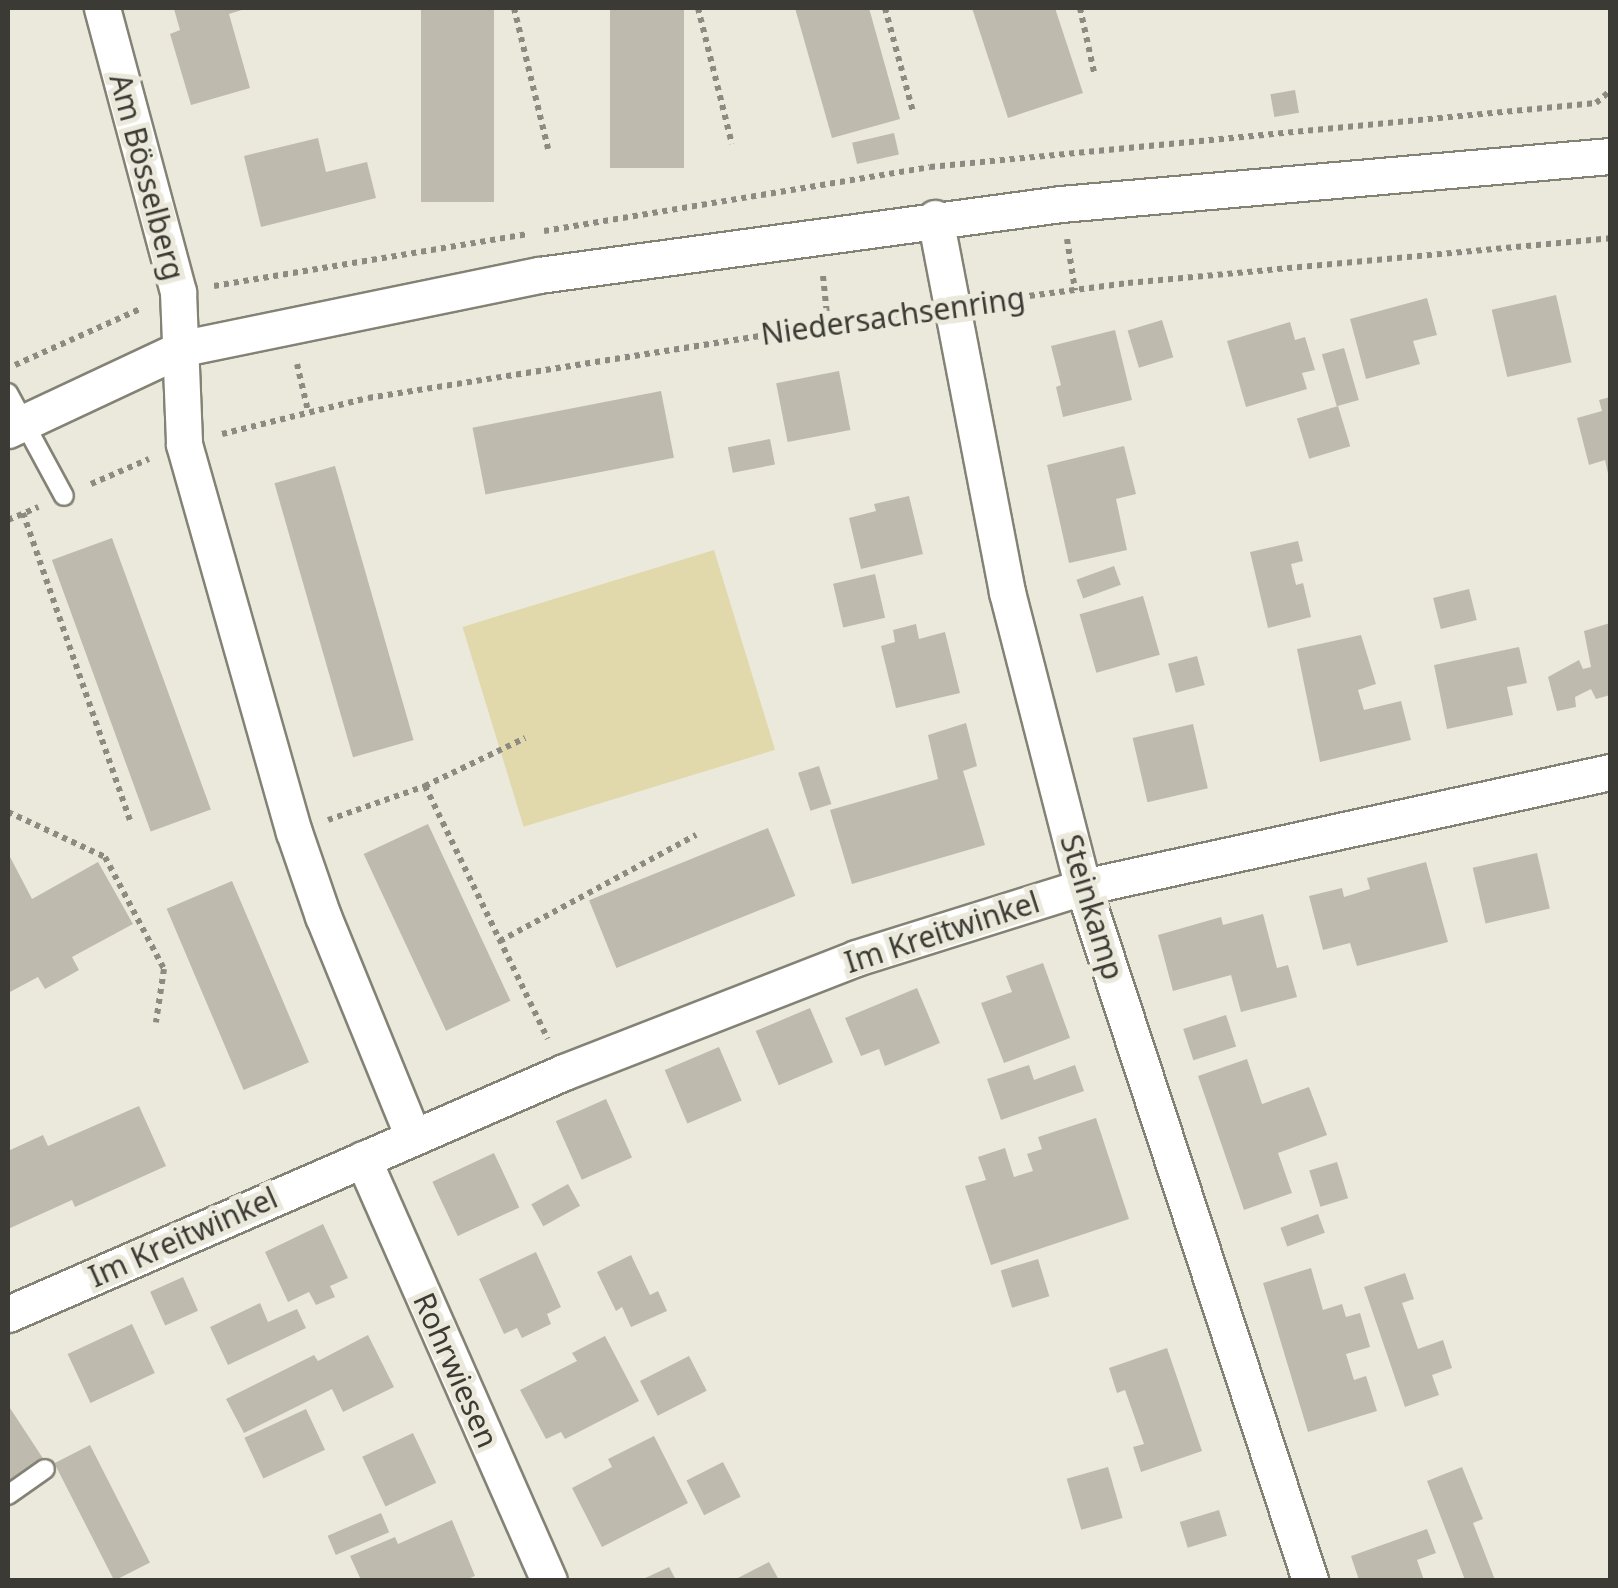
<!DOCTYPE html>
<meta charset="utf-8">
<style>
body{margin:0}
#map{position:relative;width:1618px;height:1588px;overflow:hidden;background:#ebe9db;font-family:"Noto Sans",sans-serif}
div>[style]{position:absolute}
.green>*{inset:0;background:#e1d9ac;transform-origin:0 0}
.building>*{inset:0;background:#bebbae;transform-origin:0 0}
.path>*{height:6px;margin-top:-3px;transform-origin:0;background:repeating-linear-gradient(90deg,#8c8a81 0 5px,transparent 0 10px)}
.roads{filter:drop-shadow(2px 0 #848275) drop-shadow(-2px 0 #848275) drop-shadow(0 2px #848275) drop-shadow(0 -2px #848275)}
.service>*{height:18px;margin:-9px;padding:0 9px;transform-origin:9px;border-radius:9px;background:#fff}
.minor>*{height:35px;margin:-17.5px;padding:0 17.5px;transform-origin:17.5px;border-radius:17.5px;background:#fff}
span{translate:-50% -50%;white-space:nowrap;text-align:center;line-height:1.15;-webkit-text-stroke:10px #ebe9db;paint-order:stroke}
.street-label{font-size:30px;color:#3b3a34}
.frame{position:absolute;inset:0;border:10px solid #3b3a34;pointer-events:none}
</style>
<div id="map">
<div class="green">
<div style="left:714px;top:550px;width:209px;height:263px;rotate:73deg"></div>
</div>
<div class="building">
<div style="clip-path:polygon(248px 8px,229px 14px,250px 88px,191px 105px,170px 34px,180px 30px,174px 9px)"></div>
<div style="left:421px;top:8px;width:73px;height:194px"></div>
<div style="left:610px;top:8px;width:74px;height:160px"></div>
<div style="clip-path:polygon(795px 8px,869px 8px,900px 119px,832px 138px)"></div>
<div style="clip-path:polygon(972px 8px,1055px 8px,1083px 93px,1008px 118px)"></div>
<div style="left:1295px;top:90px;width:23px;height:25px;rotate:80deg"></div>
<div style="left:894px;top:133px;width:22px;height:43px;rotate:77deg"></div>
<div style="clip-path:polygon(318px 138px,326px 172px,367px 162px,376px 198px,261px 227px,244px 156px)"></div>
<div style="left:1556px;top:295px;width:69px;height:66px;rotate:77deg"></div>
<div style="clip-path:polygon(1427px 298px,1437px 335px,1413px 341px,1420px 364px,1366px 379px,1350px 319px)"></div>
<div style="left:1162px;top:320px;width:39px;height:36px;rotate:73deg"></div>
<div style="clip-path:polygon(1290px 322px,1295px 340px,1305px 337px,1315px 370px,1302px 373px,1307px 389px,1246px 407px,1227px 341px)"></div>
<div style="clip-path:polygon(1115px 330px,1132px 400px,1063px 417px,1056px 387px,1061px 385px,1051px 346px)"></div>
<div style="left:1344px;top:348px;width:54px;height:23px;rotate:74deg"></div>
<div style="left:839px;top:371px;width:60px;height:64px;rotate:79deg"></div>
<div style="left:661px;top:391px;width:68px;height:192px;rotate:79deg"></div>
<div style="clip-path:polygon(1610px 397px,1610px 477px,1609px 478px,1605px 460px,1589px 465px,1577px 418px,1602px 411px,1599px 400px)"></div>
<div style="left:1338px;top:406px;width:42px;height:43px;rotate:73deg"></div>
<div style="left:770px;top:439px;width:26px;height:43px;rotate:79deg"></div>
<div style="clip-path:polygon(1124px 446px,1136px 494px,1116px 499px,1127px 550px,1069px 563px,1047px 465px)"></div>
<div style="left:335px;top:466px;width:285px;height:63px;rotate:74deg"></div>
<div style="clip-path:polygon(909px 496px,923px 554px,861px 569px,849px 518px,876px 511px,874px 504px)"></div>
<div style="left:112px;top:538px;width:289px;height:64px;rotate:70deg"></div>
<div style="clip-path:polygon(1298px 541px,1303px 561px,1291px 564px,1296px 585px,1303px 583px,1311px 617px,1268px 628px,1250px 552px)"></div>
<div style="left:1114px;top:566px;width:20px;height:40px;rotate:70deg"></div>
<div style="left:875px;top:574px;width:45px;height:43px;rotate:77deg"></div>
<div style="left:1469px;top:589px;width:32px;height:37px;rotate:76deg"></div>
<div style="left:1143px;top:596px;width:61px;height:66px;rotate:74deg"></div>
<div style="clip-path:polygon(1610px 623px,1610px 695px,1596px 699px,1591px 689px,1575px 697px,1576px 707px,1557px 711px,1548px 677px,1579px 660px,1583px 669px,1591px 667px,1584px 631px)"></div>
<div style="clip-path:polygon(916px 624px,919px 639px,945px 632px,960px 693px,896px 708px,881px 646px,895px 642px,893px 630px)"></div>
<div style="clip-path:polygon(1361px 635px,1376px 684px,1358px 690px,1364px 710px,1401px 701px,1411px 740px,1320px 762px,1297px 649px)"></div>
<div style="clip-path:polygon(1519px 647px,1527px 683px,1507px 687px,1513px 715px,1447px 729px,1434px 665px)"></div>
<div style="left:1197px;top:656px;width:30px;height:30px;rotate:75deg"></div>
<div style="clip-path:polygon(966px 723px,977px 766px,963px 771px,985px 845px,852px 884px,830px 810px,938px 779px,928px 735px)"></div>
<div style="left:1193px;top:724px;width:66px;height:62px;rotate:77deg"></div>
<div style="left:819px;top:766px;width:40px;height:22px;rotate:72deg"></div>
<div style="left:428px;top:824px;width:195px;height:71px;rotate:65deg"></div>
<div style="left:768px;top:828px;width:73px;height:193px;rotate:68deg"></div>
<div style="clip-path:polygon(8px 853px,32px 899px,98px 862px,133px 924px,72px 957px,79px 970px,45px 989px,38px 977px,8px 993px)"></div>
<div style="left:1537px;top:853px;width:57px;height:66px;rotate:77deg"></div>
<div style="clip-path:polygon(1426px 862px,1448px 942px,1357px 966px,1350px 943px,1323px 950px,1309px 896px,1342px 888px,1344px 897px,1370px 889px,1367px 878px)"></div>
<div style="left:232px;top:881px;width:197px;height:71px;rotate:67deg"></div>
<div style="clip-path:polygon(1263px 914px,1277px 968px,1288px 965px,1297px 997px,1241px 1012px,1231px 975px,1173px 991px,1158px 935px,1221px 917px,1223px 925px)"></div>
<div style="clip-path:polygon(1043px 963px,1070px 1038px,1004px 1063px,981px 1003px,1012px 992px,1006px 976px)"></div>
<div style="clip-path:polygon(917px 988px,940px 1043px,885px 1066px,879px 1049px,861px 1056px,845px 1018px)"></div>
<div style="left:810px;top:1008px;width:59px;height:59px;rotate:67deg"></div>
<div style="left:1226px;top:1015px;width:33px;height:45px;rotate:72deg"></div>
<div style="left:719px;top:1047px;width:58px;height:59px;rotate:67deg"></div>
<div style="clip-path:polygon(1247px 1059px,1262px 1104px,1309px 1087px,1327px 1135px,1278px 1153px,1292px 1193px,1244px 1210px,1198px 1076px)"></div>
<div style="clip-path:polygon(1029px 1065px,1034px 1080px,1075px 1065px,1084px 1091px,1001px 1120px,987px 1079px)"></div>
<div style="left:606px;top:1099px;width:64px;height:55px;rotate:66deg"></div>
<div style="clip-path:polygon(139px 1106px,166px 1166px,75px 1207px,72px 1200px,8px 1229px,8px 1151px,43px 1135px,48px 1146px)"></div>
<div style="clip-path:polygon(1096px 1118px,1129px 1219px,991px 1265px,965px 1186px,986px 1180px,978px 1157px,1005px 1148px,1014px 1177px,1033px 1171px,1027px 1154px,1042px 1149px,1038px 1137px)"></div>
<div style="left:494px;top:1153px;width:60px;height:68px;rotate:65deg"></div>
<div style="left:1337px;top:1162px;width:38px;height:29px;rotate:73deg"></div>
<div style="left:568px;top:1184px;width:25px;height:42px;rotate:61deg"></div>
<div style="left:1318px;top:1214px;width:20px;height:40px;rotate:70deg"></div>
<div style="clip-path:polygon(323px 1224px,348px 1278px,330px 1286px,335px 1297px,316px 1305px,309px 1292px,288px 1302px,265px 1252px)"></div>
<div style="clip-path:polygon(536px 1252px,561px 1307px,547px 1314px,551px 1324px,522px 1338px,517px 1328px,504px 1334px,479px 1279px)"></div>
<div style="clip-path:polygon(631px 1255px,650px 1295px,658px 1291px,667px 1311px,631px 1327px,622px 1307px,616px 1311px,597px 1272px)"></div>
<div style="left:1038px;top:1259px;width:39px;height:39px;rotate:73deg"></div>
<div style="clip-path:polygon(1311px 1268px,1323px 1310px,1342px 1304px,1346px 1317px,1360px 1313px,1370px 1347px,1346px 1354px,1354px 1380px,1366px 1376px,1377px 1411px,1308px 1432px,1263px 1283px)"></div>
<div style="clip-path:polygon(1405px 1273px,1414px 1299px,1402px 1303px,1418px 1349px,1443px 1340px,1452px 1368px,1432px 1375px,1439px 1395px,1405px 1407px,1364px 1287px)"></div>
<div style="left:183px;top:1277px;width:37px;height:36px;rotate:66deg"></div>
<div style="clip-path:polygon(260px 1303px,268px 1322px,297px 1309px,306px 1328px,228px 1365px,210px 1327px)"></div>
<div style="left:132px;top:1324px;width:54px;height:71px;rotate:65deg"></div>
<div style="clip-path:polygon(368px 1335px,394px 1387px,343px 1412px,332px 1389px,244px 1433px,226px 1399px,314px 1355px,318px 1361px)"></div>
<div style="clip-path:polygon(605px 1336px,639px 1401px,565px 1439px,561px 1432px,546px 1439px,520px 1390px,577px 1361px,572px 1353px)"></div>
<div style="clip-path:polygon(1167px 1348px,1202px 1451px,1141px 1472px,1133px 1447px,1144px 1444px,1125px 1390px,1117px 1393px,1109px 1368px)"></div>
<div style="left:689px;top:1356px;width:39px;height:55px;rotate:63deg"></div>
<div style="clip-path:polygon(8px 1405px,44px 1460px,8px 1485px)"></div>
<div style="left:306px;top:1409px;width:45px;height:68px;rotate:65deg"></div>
<div style="left:413px;top:1433px;width:55px;height:56px;rotate:65deg"></div>
<div style="clip-path:polygon(654px 1436px,688px 1503px,602px 1547px,572px 1488px,612px 1467px,608px 1459px)"></div>
<div style="left:90px;top:1445px;width:132px;height:40px;rotate:63deg"></div>
<div style="left:723px;top:1462px;width:39px;height:41px;rotate:63deg"></div>
<div style="left:1108px;top:1467px;width:53px;height:43px;rotate:74deg"></div>
<div style="clip-path:polygon(1462px 1467px,1483px 1519px,1473px 1523px,1495px 1580px,1465px 1580px,1427px 1481px)"></div>
<div style="left:1219px;top:1510px;width:27px;height:41px;rotate:73deg"></div>
<div style="left:381px;top:1513px;width:21px;height:58px;rotate:67deg"></div>
<div style="clip-path:polygon(452px 1520px,475px 1576px,465px 1580px,361px 1580px,350px 1556px,395px 1537px,398px 1544px)"></div>
<div style="clip-path:polygon(1427px 1529px,1436px 1553px,1417px 1560px,1424px 1580px,1359px 1580px,1351px 1556px)"></div>
<div style="clip-path:polygon(769px 1562px,779px 1580px,734px 1580px)"></div>
<div style="clip-path:polygon(669px 1567px,676px 1580px,641px 1580px)"></div>
</div>
<div class="path">
<div style="left:514px;top:8px;width:145px;rotate:76.4deg"></div>
<div style="left:698px;top:8px;width:140px;rotate:76deg"></div>
<div style="left:885px;top:8px;width:108px;rotate:74.9deg"></div>
<div style="left:1080px;top:8px;width:66px;rotate:77.7deg"></div>
<div style="left:544px;top:231px;width:391px;rotate:-9.4deg"></div>
<div style="left:930px;top:167px;width:669px;rotate:-5.49deg"></div>
<div style="left:1596px;top:103px;width:18px;rotate:-41deg"></div>
<div style="left:1067px;top:239px;width:52px;rotate:81.1deg"></div>
<div style="left:823px;top:276px;width:48px;rotate:84.1deg"></div>
<div style="left:214px;top:286px;width:317px;rotate:-9.4deg"></div>
<div style="left:990px;top:301px;width:139px;rotate:-7.4deg"></div>
<div style="left:1128px;top:283px;width:484px;rotate:-5.3deg"></div>
<div style="left:297px;top:364px;width:48px;rotate:76.8deg"></div>
<div style="left:15px;top:365px;width:137px;rotate:-24.1deg"></div>
<div style="left:222px;top:434px;width:150px;rotate:-13.9deg"></div>
<div style="left:368px;top:398px;width:557px;rotate:-8.99deg"></div>
<div style="left:91px;top:484px;width:63px;rotate:-23.3deg"></div>
<div style="left:23px;top:513px;width:325px;rotate:70.8deg"></div>
<div style="left:8px;top:520px;width:33px;rotate:-23deg"></div>
<div style="left:425px;top:786px;width:281px;rotate:64.1deg"></div>
<div style="left:8px;top:812px;width:107px;rotate:24.9deg"></div>
<div style="left:105px;top:857px;width:127px;rotate:62.2deg"></div>
<div style="left:164px;top:969px;width:54px;rotate:98.6deg"></div>
<div style="left:328px;top:820px;width:103px;rotate:-19.3deg"></div>
<div style="left:425px;top:786px;width:111px;rotate:-25.6deg"></div>
<div style="left:500px;top:941px;width:223px;rotate:-28.4deg"></div>
</div>
<div class="roads">
<div class="service">
<div style="left:8px;top:393px;width:117px;rotate:61.5deg"></div>
<div style="left:8px;top:1495px;width:45px;rotate:-35.1deg"></div>
</div>
<div class="minor">
<div style="left:102px;top:8px;width:294px;rotate:75deg"></div>
<div style="left:178px;top:292px;width:152px;rotate:87.7deg"></div>
<div style="left:184px;top:444px;width:403px;rotate:74.2deg"></div>
<div style="left:294px;top:832px;width:89px;rotate:71deg"></div>
<div style="left:323px;top:916px;width:238px;rotate:67.8deg"></div>
<div style="left:935px;top:218px;width:381px;rotate:79.1deg"></div>
<div style="left:1007px;top:592px;width:305px;rotate:75.6deg"></div>
<div style="left:1083px;top:887px;width:729px;rotate:71.86deg"></div>
<div style="left:8px;top:430px;width:193px;rotate:-25.1deg"></div>
<div style="left:183px;top:348px;width:363px;rotate:-11.6deg"></div>
<div style="left:539px;top:275px;width:527px;rotate:-7.75deg"></div>
<div style="left:1061px;top:204px;width:551px;rotate:-5deg"></div>
<div style="left:363px;top:1159px;width:460px;rotate:66.2deg"></div>
<div style="left:8px;top:1314px;width:606px;rotate:-23.52deg"></div>
<div style="left:564px;top:1072px;width:313px;rotate:-21.3deg"></div>
<div style="left:856px;top:958px;width:238px;rotate:-17.4deg"></div>
<div style="left:1083px;top:887px;width:539px;rotate:-12.31deg"></div>
</div>
</div>
<div class="street-label">
<span style="left:147px;top:177px;rotate:75deg">Am Bösselberg</span>
<span style="left:893px;top:316px;rotate:-8deg">Niedersachsenring</span>
<span style="left:1092px;top:907px;rotate:73deg">Steinkamp</span>
<span style="left:942px;top:932px;rotate:-18deg">Im Kreitwinkel</span>
<span style="left:183px;top:1237px;rotate:-24deg">Im Kreitwinkel</span>
<span style="left:456px;top:1370px;rotate:66deg">Rohrwiesen</span>
</div>
<div class="frame"></div>
</div>
